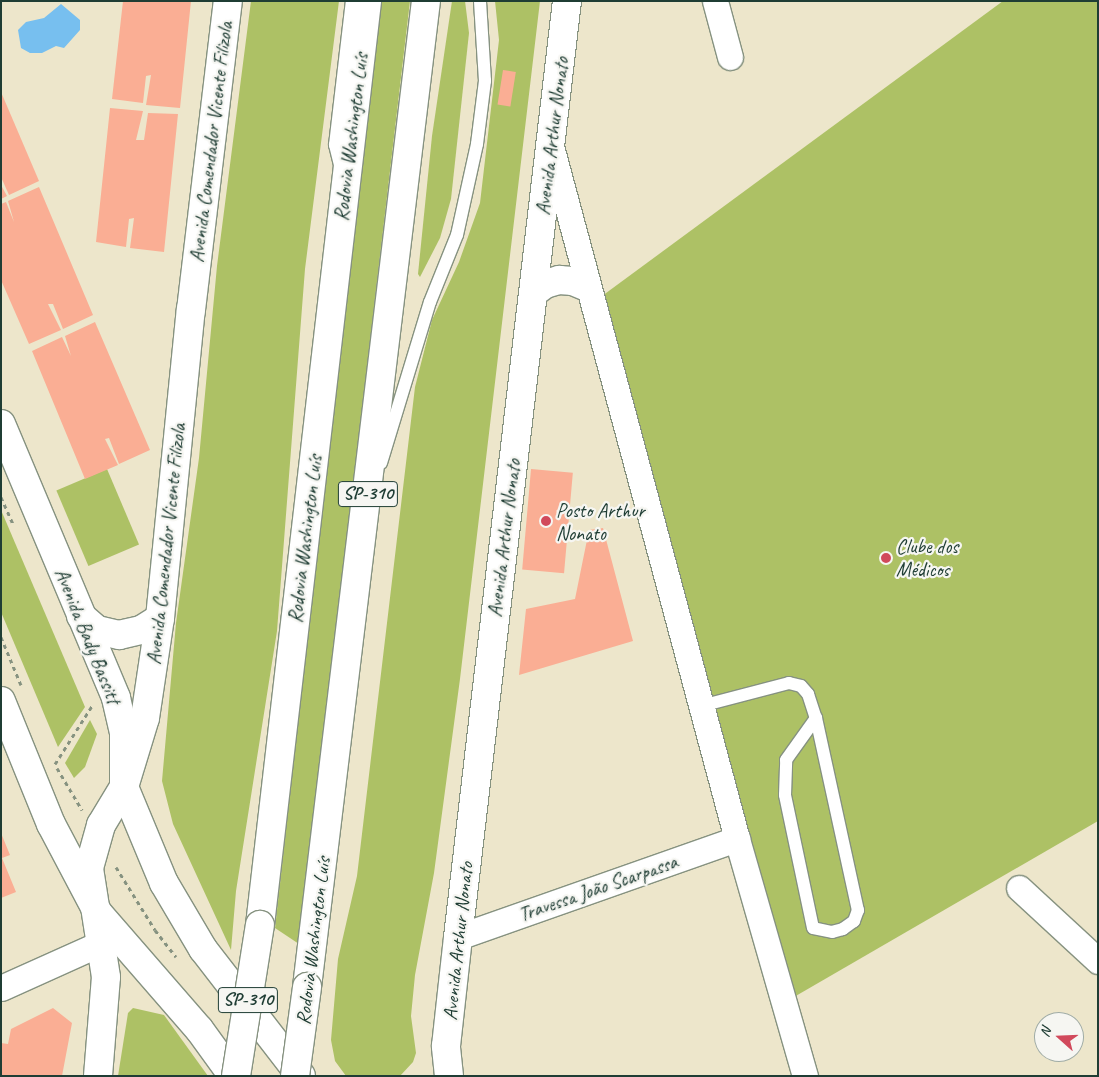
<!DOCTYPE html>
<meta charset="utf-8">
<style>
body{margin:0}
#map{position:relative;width:1099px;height:1077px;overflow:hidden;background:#ede6cb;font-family:Caveat,sans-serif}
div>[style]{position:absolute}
.green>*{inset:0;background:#adc165;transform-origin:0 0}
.water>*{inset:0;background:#77bfef}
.building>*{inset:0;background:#faae94;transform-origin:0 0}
.path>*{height:3px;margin-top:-1.5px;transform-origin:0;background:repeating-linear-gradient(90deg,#869280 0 4px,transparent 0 8px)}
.roads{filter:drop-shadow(1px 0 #869280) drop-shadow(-1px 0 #869280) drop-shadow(0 1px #869280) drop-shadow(0 -1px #869280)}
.lane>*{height:12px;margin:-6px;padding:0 6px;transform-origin:6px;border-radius:6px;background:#fff}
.street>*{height:25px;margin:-12.5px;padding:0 12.5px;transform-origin:12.5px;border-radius:12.5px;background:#fff}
.secondary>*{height:28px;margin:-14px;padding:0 14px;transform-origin:14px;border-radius:14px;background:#fff}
.primary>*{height:28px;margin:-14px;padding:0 14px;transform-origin:14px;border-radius:14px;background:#fff}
.highway>*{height:28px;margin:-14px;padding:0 14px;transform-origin:14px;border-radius:14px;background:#fff}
.bridges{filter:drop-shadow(1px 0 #869280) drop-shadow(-1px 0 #869280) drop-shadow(0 1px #869280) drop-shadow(0 -1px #869280)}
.highway-bridge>*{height:28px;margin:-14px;padding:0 14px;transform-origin:14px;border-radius:14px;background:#fff}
.dots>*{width:14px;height:14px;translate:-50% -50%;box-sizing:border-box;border:2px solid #f6f6f2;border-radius:50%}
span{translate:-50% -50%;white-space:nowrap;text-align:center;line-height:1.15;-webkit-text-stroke:4.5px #f6f6f2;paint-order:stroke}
.shield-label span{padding:1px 4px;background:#f6f6f2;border:1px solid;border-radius:4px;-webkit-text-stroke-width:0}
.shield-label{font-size:19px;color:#1f3d34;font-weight:700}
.street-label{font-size:20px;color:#1f3d34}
.poi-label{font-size:20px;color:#1f3d34}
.left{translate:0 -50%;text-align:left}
.frame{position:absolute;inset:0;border:2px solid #1f3d34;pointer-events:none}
.north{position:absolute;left:1034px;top:1012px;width:50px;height:50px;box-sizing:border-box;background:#f6f6f2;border:1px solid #a0aca6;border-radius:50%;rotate:290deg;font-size:14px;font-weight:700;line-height:20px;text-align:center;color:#1f3d34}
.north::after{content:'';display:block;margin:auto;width:18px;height:22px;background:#d1495b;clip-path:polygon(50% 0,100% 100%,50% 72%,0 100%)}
</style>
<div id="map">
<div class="green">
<div style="clip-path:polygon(251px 1px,339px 1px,305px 269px,277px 631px,236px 891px,231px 950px,173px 824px,162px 781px,176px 623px,199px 458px,217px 266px)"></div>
<div style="clip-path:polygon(379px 1px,410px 1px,299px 944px,275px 928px)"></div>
<div style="clip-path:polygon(452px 1px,465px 1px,469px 33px,451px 199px,440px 238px,420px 277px,418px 274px,432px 136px)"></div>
<div style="clip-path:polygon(495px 1px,540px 1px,460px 679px,434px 873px,415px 975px,411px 1016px,416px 1053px,413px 1062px,400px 1076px,346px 1076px,335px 1061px,331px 1040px,338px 959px,357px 876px,415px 387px,432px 320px,459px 262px,480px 203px,499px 40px)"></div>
<div style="clip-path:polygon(1003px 1px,1098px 1px,1098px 821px,794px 997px,602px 296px)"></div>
<div style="left:107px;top:469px;width:82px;height:55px;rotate:67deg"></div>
<div style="clip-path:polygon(1px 510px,85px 707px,58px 747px,1px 612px)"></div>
<div style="clip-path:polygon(90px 720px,97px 734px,85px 767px,74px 778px,65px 763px)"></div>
<div style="clip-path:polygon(133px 1008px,164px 1015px,208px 1076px,118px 1076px,128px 1013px)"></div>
</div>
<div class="water">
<div style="clip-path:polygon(61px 4px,80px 20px,80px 30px,64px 48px,56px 46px,42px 53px,30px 53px,21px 48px,18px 30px,26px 22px,44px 18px)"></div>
</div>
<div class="building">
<div style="clip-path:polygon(123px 1px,191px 1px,180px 108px,146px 105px,151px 75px,146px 76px,143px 103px,112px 99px)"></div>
<div style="left:503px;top:70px;width:13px;height:35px;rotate:9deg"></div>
<div style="clip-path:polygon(1px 92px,39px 181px,9px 195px,1px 177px)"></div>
<div style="clip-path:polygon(110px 108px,143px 111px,136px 140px,144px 140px,148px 113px,178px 114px,164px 252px,130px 248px,134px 218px,129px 219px,126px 247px,96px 242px)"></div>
<div style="clip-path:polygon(1px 185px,7px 196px,1px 199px)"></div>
<div style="clip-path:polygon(39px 187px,93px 315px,63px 329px,53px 304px,48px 304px,61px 330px,29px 344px,1px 280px,1px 204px,6px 202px,14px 222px,8px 201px)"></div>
<div style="clip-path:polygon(95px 322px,150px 450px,119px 464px,109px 438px,105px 439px,118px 465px,85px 479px,32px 351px,62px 337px,71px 356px,65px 336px)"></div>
<div style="left:531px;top:469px;width:42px;height:101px;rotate:5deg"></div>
<div style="clip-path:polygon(603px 528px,633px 641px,519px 675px,526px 609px,575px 599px,589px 530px)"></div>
<div style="clip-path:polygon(1px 833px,10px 855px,2px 858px,16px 892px,1px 898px)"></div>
<div style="clip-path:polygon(53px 1008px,72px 1023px,62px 1076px,1px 1076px,1px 1043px,8px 1044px,11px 1029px)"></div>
</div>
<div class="path">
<div style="left:1px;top:497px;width:30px;rotate:66deg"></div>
<div style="left:1px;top:637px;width:52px;rotate:67.4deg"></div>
<div style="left:55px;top:764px;width:69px;rotate:-57.5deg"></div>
<div style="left:57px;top:768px;width:49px;rotate:59.2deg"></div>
<div style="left:116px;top:867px;width:74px;rotate:58.2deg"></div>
<div style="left:155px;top:930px;width:34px;rotate:52deg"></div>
</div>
<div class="roads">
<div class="lane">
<div style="left:340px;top:165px;width:21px;rotate:-104deg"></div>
<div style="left:335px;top:145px;width:145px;rotate:-83.3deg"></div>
<div style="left:381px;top:463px;width:168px;rotate:-73.1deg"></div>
<div style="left:430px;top:302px;width:72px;rotate:-68.1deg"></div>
<div style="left:457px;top:235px;width:93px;rotate:-77.6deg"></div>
<div style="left:477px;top:144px;width:64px;rotate:-82.8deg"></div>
<div style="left:485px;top:81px;width:80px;rotate:-93.6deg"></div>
<div style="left:701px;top:706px;width:91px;rotate:-14.6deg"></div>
<div style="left:789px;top:683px;width:12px;rotate:14deg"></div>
<div style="left:801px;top:686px;width:11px;rotate:49deg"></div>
<div style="left:808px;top:694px;width:25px;rotate:72deg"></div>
<div style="left:816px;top:718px;width:197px;rotate:77.7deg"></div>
<div style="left:858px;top:910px;width:12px;rotate:110deg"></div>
<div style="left:854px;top:921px;width:14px;rotate:144deg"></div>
<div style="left:843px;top:929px;width:11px;rotate:165deg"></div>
<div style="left:832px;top:932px;width:19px;rotate:-168deg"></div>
<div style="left:813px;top:928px;width:136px;rotate:-101.9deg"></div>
<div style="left:785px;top:795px;width:35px;rotate:-88deg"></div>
<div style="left:786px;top:760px;width:52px;rotate:-54.5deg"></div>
</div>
<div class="street">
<div style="left:715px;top:1px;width:58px;rotate:75deg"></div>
<div style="left:552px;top:150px;width:713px;rotate:74.97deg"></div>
<div style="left:737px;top:839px;width:247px;rotate:74deg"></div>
<div style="left:1019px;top:888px;width:108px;rotate:42.7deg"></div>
<div style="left:458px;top:937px;width:296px;rotate:-19.4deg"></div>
<div style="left:1px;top:988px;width:110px;rotate:-24.2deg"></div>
</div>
<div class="secondary">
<div style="left:533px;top:293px;width:15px;rotate:-37deg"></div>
<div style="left:545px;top:284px;width:15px;rotate:-16deg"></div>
<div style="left:559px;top:280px;width:14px;rotate:4deg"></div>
<div style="left:573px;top:281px;width:15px;rotate:23deg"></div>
<div style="left:98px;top:1076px;width:99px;rotate:-85.4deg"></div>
<div style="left:106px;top:977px;width:110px;rotate:-98.9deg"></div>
<div style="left:89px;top:868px;width:45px;rotate:-74.4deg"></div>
<div style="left:101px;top:825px;width:44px;rotate:-58.8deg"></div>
<div style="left:124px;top:787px;width:72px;rotate:-73.1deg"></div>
<div style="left:145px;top:718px;width:101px;rotate:-81.5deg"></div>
<div style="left:160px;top:618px;width:310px;rotate:-84.3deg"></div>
<div style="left:191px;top:310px;width:311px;rotate:-83.2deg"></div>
<div style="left:449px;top:1076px;width:30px;rotate:-96deg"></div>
<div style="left:446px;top:1046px;width:110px;rotate:-83.7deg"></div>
<div style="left:458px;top:937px;width:942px;rotate:-83.36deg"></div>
</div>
<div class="primary">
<div style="left:1px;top:424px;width:297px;rotate:67.2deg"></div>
<div style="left:116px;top:698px;width:37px;rotate:77deg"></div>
<div style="left:124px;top:734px;width:53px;rotate:90deg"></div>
<div style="left:124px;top:787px;width:104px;rotate:67.4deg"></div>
<div style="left:164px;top:883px;width:77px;rotate:59.4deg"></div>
<div style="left:203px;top:949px;width:160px;rotate:52.3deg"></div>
<div style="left:81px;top:616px;width:21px;rotate:41deg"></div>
<div style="left:97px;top:630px;width:23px;rotate:13deg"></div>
<div style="left:119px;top:635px;width:23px;rotate:-13deg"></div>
<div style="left:141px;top:630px;width:22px;rotate:-32deg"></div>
<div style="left:1px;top:701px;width:133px;rotate:67.9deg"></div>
<div style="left:51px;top:824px;width:101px;rotate:62.2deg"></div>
<div style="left:98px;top:913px;width:154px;rotate:49deg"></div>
<div style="left:199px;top:1029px;width:58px;rotate:54.1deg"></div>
</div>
<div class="highway">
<div style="left:260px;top:925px;width:930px;rotate:-83.39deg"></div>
<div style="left:307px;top:987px;width:993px;rotate:-83.12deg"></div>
</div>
</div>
<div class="bridges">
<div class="highway-bridge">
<div style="left:236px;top:1076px;width:153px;rotate:-81deg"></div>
<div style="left:295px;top:1076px;width:90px;rotate:-82.3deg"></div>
</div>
</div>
<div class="dots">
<div style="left:546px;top:521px;background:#d1495b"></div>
<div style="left:886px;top:558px;background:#d1495b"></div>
</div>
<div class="shield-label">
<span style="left:368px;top:494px">SP-310</span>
<span style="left:248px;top:1000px">SP-310</span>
</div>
<div class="street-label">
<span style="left:552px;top:136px;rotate:-83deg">Avenida Arthur Nonato</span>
<span style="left:351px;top:137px;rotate:-83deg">Rodovia Washington Luís</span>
<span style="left:211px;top:142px;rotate:-83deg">Avenida Comendador Vicente Filizola</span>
<span style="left:504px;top:538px;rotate:-83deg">Avenida Arthur Nonato</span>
<span style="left:305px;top:539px;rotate:-83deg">Rodovia Washington Luís</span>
<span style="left:166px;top:544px;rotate:-84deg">Avenida Comendador Vicente Filizola</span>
<span style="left:88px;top:636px;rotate:68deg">Avenida Bady Bassitt</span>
<span style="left:598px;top:888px;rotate:-19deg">Travessa João Scarpassa</span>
<span style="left:313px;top:941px;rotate:-83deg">Rodovia Washington Luís</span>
<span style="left:458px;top:941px;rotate:-84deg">Avenida Arthur Nonato</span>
</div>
<div class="poi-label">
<span class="left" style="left:556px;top:522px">Posto Arthur<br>Nonato</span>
<span class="left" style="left:896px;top:558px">Clube dos<br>Médicos</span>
</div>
<div class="frame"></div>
<div class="north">N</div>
</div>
